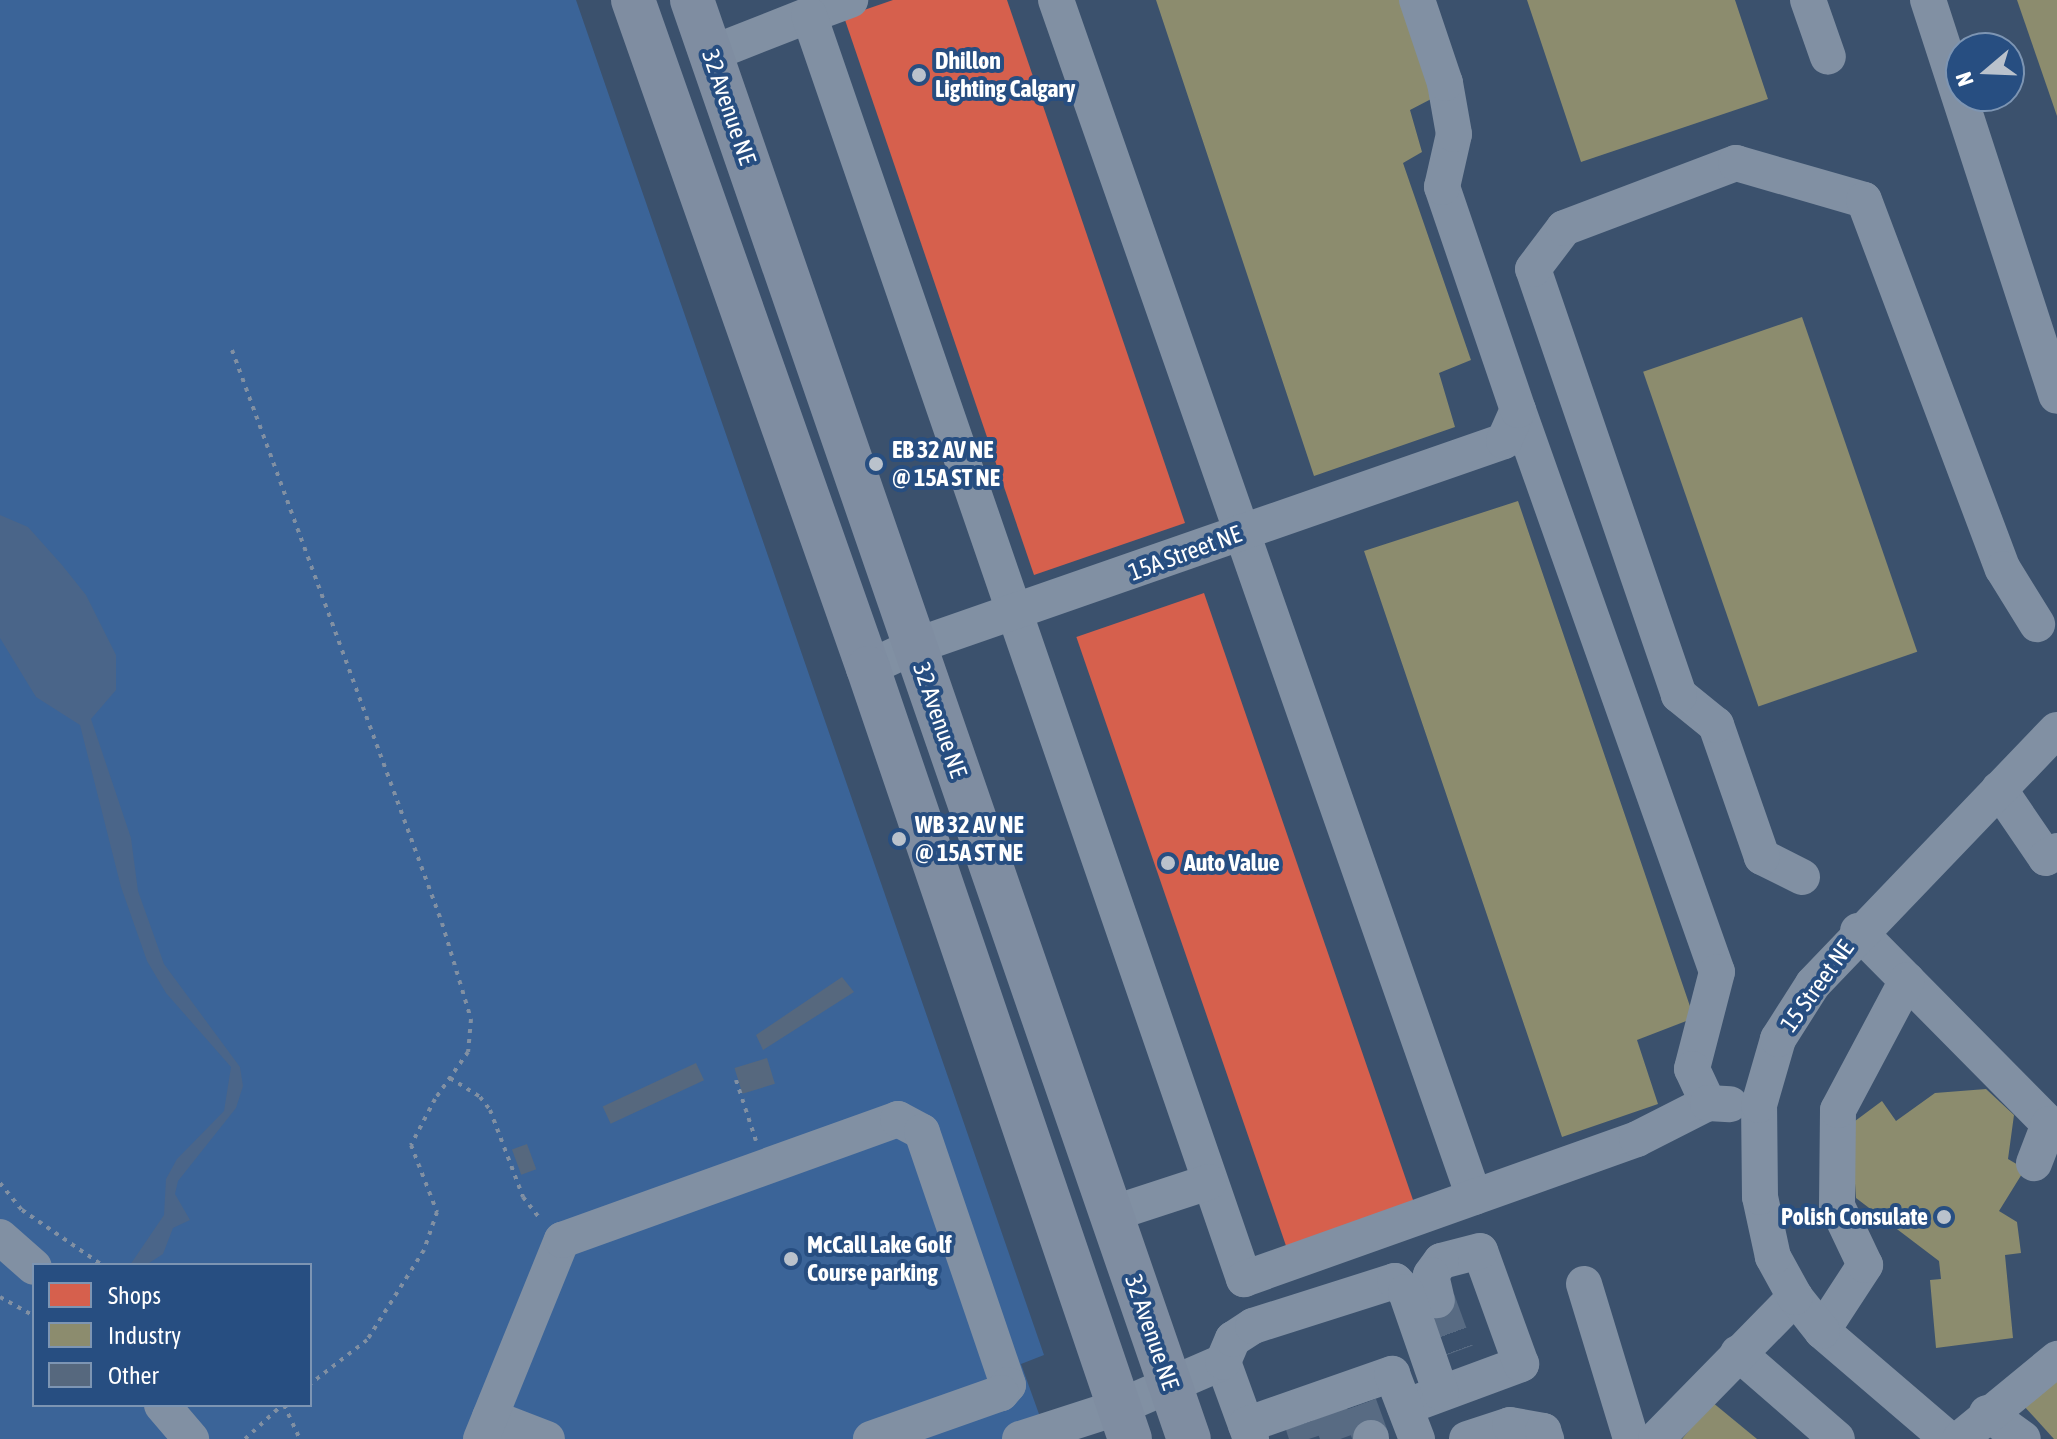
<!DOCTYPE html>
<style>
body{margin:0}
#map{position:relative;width:2057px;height:1439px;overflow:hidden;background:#3b516d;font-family:"Asap Condensed",sans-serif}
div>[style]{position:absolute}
.green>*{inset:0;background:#3b6498}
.water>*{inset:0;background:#4a6589}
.shops>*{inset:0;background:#d6604d;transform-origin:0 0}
.industry>*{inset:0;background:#8c8c6e;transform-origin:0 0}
.building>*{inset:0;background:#56687e;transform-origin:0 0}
.minor-tunnel>*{height:36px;margin-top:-18px;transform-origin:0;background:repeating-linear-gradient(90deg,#586b83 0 36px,transparent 0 54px)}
.path>*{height:4px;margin-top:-2px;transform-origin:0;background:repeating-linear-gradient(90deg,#8190a3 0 4px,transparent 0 10px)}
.minor>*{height:36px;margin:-18px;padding:0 18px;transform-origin:18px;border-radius:18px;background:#8190a3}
.major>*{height:44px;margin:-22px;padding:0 22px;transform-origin:22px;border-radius:22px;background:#7f8da1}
.dots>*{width:22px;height:22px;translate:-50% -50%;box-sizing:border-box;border:4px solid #274e81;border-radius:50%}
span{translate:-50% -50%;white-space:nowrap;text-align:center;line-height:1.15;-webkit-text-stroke:8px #274e81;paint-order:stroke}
.poi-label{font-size:24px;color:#fff;font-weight:700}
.left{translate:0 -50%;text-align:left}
.right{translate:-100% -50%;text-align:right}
.street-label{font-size:24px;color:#fff}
.legend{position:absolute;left:32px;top:1263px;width:280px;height:144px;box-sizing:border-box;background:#274e81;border:2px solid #7d95b3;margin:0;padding:10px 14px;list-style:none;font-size:24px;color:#fff}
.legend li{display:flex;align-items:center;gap:16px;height:40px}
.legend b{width:40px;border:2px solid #7d95b3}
.north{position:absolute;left:1945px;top:32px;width:80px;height:80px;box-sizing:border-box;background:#274e81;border:2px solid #7d95b3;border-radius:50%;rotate:251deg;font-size:22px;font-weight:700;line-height:32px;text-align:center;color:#fff}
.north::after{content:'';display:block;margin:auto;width:28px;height:36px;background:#bac2cc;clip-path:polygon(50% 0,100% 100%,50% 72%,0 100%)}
</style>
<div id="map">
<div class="green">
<div style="clip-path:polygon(evenodd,0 0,576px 0,1044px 1355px,1021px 1364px,1048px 1439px,0 1439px,0 0,34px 1265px,310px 1265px,310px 1405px,34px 1405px,34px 1265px)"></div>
</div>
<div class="water">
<div style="clip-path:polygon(0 515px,28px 527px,62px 565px,86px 595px,116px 655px,116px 690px,91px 719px,131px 838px,138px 891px,164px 964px,240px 1067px,243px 1086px,236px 1108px,178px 1181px,175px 1194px,190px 1220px,173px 1228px,163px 1254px,146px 1265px,130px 1265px,164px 1215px,166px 1179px,177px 1159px,224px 1111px,231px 1067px,166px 993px,147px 961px,121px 887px,80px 725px,36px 697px,0 638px)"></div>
</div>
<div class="shops">
<div style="clip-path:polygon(893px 0,1007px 0,1185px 523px,1034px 575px,844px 17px)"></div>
<div style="left:1204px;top:593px;width:645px;height:135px;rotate:71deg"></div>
</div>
<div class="industry">
<div style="clip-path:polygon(1156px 0,1402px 0,1435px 97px,1410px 110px,1422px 152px,1403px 163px,1471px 360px,1439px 373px,1455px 427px,1314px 476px)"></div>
<div style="clip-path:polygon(1527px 0,1735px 0,1768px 99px,1581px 162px)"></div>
<div style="clip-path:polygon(2017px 0,2057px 0,2057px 116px)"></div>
<div style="left:1802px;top:317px;width:354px;height:168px;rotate:71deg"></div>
<div style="clip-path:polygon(1518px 501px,1694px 1018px,1637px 1040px,1658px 1104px,1562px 1137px,1364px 551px)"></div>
<div style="clip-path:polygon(1986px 1089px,2014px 1115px,2008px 1159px,2025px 1169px,1999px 1211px,2017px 1222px,2021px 1253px,2005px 1255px,2013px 1338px,1936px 1348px,1930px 1280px,1941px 1279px,1939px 1261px,1856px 1198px,1851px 1124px,1882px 1101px,1896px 1121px,1935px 1093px)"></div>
<div style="clip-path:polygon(2057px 1375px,2057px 1439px,2054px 1439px,2023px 1405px)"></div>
<div style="clip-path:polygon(1712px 1402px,1757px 1439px,1682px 1439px)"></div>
</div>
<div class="building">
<div style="clip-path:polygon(842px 977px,854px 992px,763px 1050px,756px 1035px)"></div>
<div style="left:767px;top:1058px;width:27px;height:34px;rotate:73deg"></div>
<div style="left:696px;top:1063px;width:19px;height:103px;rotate:65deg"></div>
<div style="left:527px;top:1144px;width:27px;height:16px;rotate:70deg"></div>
</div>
<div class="minor-tunnel">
<div style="left:1437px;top:1300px;width:55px;rotate:69.9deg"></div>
<div style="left:1359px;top:1405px;width:35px;rotate:70deg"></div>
<div style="left:1330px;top:1414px;width:27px;rotate:70deg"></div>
<div style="left:1303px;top:1424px;width:16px;rotate:72deg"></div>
</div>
<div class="path">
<div style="left:232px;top:350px;width:610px;rotate:69.87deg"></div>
<div style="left:442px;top:923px;width:100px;rotate:73.2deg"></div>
<div style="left:471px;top:1019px;width:33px;rotate:95deg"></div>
<div style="left:468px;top:1052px;width:57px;rotate:125.1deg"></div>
<div style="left:435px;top:1099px;width:52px;rotate:117.6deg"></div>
<div style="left:411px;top:1145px;width:72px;rotate:68.8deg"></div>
<div style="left:437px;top:1212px;width:40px;rotate:108.9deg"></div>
<div style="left:424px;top:1250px;width:107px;rotate:122.3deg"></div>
<div style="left:367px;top:1340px;width:72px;rotate:142.3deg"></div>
<div style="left:450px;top:1078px;width:36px;rotate:32deg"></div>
<div style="left:480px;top:1097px;width:16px;rotate:52deg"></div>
<div style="left:490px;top:1110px;width:93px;rotate:69.2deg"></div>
<div style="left:523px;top:1197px;width:28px;rotate:52deg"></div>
<div style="left:736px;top:1080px;width:64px;rotate:71.8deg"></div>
<div style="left:0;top:1183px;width:35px;rotate:51deg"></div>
<div style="left:22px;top:1210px;width:97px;rotate:34.5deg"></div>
<div style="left:0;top:1297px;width:39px;rotate:29deg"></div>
<div style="left:284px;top:1405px;width:38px;rotate:65deg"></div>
<div style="left:245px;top:1439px;width:50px;rotate:-42.6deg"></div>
</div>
<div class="minor">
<div style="left:1056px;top:0;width:1268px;rotate:70.75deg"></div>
<div style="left:1808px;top:0;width:60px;rotate:70.7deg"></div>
<div style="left:1928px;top:0;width:416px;rotate:72deg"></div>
<div style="left:809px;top:15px;width:44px;rotate:-20.1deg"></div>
<div style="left:710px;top:54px;width:106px;rotate:-21.5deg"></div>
<div style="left:809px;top:15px;width:1337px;rotate:71.01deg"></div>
<div style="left:1244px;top:1279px;width:417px;rotate:-19.6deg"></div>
<div style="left:1637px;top:1139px;width:80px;rotate:-26.9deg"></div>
<div style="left:1518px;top:410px;width:596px;rotate:70.5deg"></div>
<div style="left:1717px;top:972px;width:100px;rotate:104.5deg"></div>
<div style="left:1692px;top:1069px;width:38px;rotate:65deg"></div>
<div style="left:1708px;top:1103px;width:22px;rotate:3deg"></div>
<div style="left:868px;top:668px;width:52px;rotate:-25.1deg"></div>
<div style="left:915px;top:646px;width:624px;rotate:-19.19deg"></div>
<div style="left:1504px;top:441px;width:34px;rotate:-66deg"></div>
<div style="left:1518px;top:410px;width:236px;rotate:-108.8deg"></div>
<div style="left:1442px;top:187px;width:54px;rotate:-77.2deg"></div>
<div style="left:1454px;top:134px;width:52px;rotate:-100deg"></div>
<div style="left:1445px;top:83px;width:88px;rotate:-108.6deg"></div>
<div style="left:1999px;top:789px;width:83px;rotate:55.7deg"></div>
<div style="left:2046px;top:858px;width:13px;rotate:-32deg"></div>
<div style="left:1802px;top:877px;width:45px;rotate:-153.4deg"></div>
<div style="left:1762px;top:857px;width:140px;rotate:-109.2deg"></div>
<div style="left:1716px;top:725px;width:48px;rotate:-141deg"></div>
<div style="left:1679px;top:695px;width:450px;rotate:-108.9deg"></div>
<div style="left:1533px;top:269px;width:51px;rotate:-52.9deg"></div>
<div style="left:1564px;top:228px;width:184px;rotate:-20.7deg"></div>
<div style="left:1736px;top:163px;width:133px;rotate:16.1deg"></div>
<div style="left:1864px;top:200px;width:394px;rotate:69.4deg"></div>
<div style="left:2003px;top:569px;width:65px;rotate:58.3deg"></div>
<div style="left:1858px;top:931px;width:272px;rotate:45.3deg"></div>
<div style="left:2049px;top:1124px;width:42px;rotate:111deg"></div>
<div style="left:1111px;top:1214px;width:103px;rotate:-18.1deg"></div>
<div style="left:0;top:1237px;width:45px;rotate:41.4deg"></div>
<div style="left:1584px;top:1284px;width:162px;rotate:73.1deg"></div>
<div style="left:1822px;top:1331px;width:79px;rotate:-56.9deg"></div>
<div style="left:1865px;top:1265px;width:65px;rotate:-115.4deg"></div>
<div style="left:1837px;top:1206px;width:96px;rotate:-89.4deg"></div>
<div style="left:1838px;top:1110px;width:147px;rotate:-62deg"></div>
<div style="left:1738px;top:1353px;width:131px;rotate:41deg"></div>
<div style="left:1223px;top:1362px;width:82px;rotate:70deg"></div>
<div style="left:162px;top:1405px;width:45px;rotate:49.5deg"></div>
<div style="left:1405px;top:1407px;width:124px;rotate:-20.3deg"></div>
<div style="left:1521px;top:1364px;width:120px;rotate:-109.9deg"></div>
<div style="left:1480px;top:1251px;width:40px;rotate:165.6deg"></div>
<div style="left:1441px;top:1261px;width:17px;rotate:126deg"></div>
<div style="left:1431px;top:1275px;width:26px;rotate:77deg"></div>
<div style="left:1987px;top:1413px;width:44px;rotate:35.8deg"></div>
<div style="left:490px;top:1417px;width:61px;rotate:21.1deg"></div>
<div style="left:1246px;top:1425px;width:155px;rotate:-19.3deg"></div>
<div style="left:1392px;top:1374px;width:70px;rotate:69deg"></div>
<div style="left:1371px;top:1438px;width:1px;rotate:90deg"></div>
<div style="left:481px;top:1439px;width:215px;rotate:-67.9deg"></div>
<div style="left:562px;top:1240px;width:357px;rotate:-19.8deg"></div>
<div style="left:898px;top:1119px;width:27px;rotate:28deg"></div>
<div style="left:922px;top:1132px;width:267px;rotate:71.2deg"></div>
<div style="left:1008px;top:1385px;width:11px;rotate:131deg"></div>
<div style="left:1001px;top:1393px;width:138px;rotate:160.5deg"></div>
<div style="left:1020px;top:1439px;width:104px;rotate:-17.9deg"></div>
<div style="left:1119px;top:1407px;width:113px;rotate:-23.4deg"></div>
<div style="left:1223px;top:1362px;width:25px;rotate:-67deg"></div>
<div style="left:1233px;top:1339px;width:24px;rotate:-33deg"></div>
<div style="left:1253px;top:1326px;width:149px;rotate:-17.6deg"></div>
<div style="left:1395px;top:1281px;width:16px;rotate:45deg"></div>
<div style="left:1406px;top:1292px;width:107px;rotate:70.9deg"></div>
<div style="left:1467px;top:1439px;width:45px;rotate:-18deg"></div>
<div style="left:1510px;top:1425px;width:34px;rotate:10deg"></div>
<div style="left:1543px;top:1431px;width:9px;rotate:69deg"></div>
<div style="left:1656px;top:1439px;width:199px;rotate:-45.6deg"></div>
<div style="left:1948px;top:1439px;width:166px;rotate:-139.4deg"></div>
<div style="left:1822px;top:1331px;width:43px;rotate:-128.5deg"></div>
<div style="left:1795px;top:1297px;width:46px;rotate:-118.8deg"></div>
<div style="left:1773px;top:1257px;width:61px;rotate:-102.2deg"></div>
<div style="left:1760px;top:1197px;width:92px;rotate:-90.6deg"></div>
<div style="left:1759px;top:1105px;width:69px;rotate:-73.9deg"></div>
<div style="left:1778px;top:1039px;width:65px;rotate:-57.5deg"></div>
<div style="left:1813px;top:984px;width:352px;rotate:-46.2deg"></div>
<div style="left:1960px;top:1439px;width:126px;rotate:-39.5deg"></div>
</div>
<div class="major">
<div style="left:633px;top:0;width:708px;rotate:70.62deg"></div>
<div style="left:868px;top:668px;width:814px;rotate:71.23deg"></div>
<div style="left:692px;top:0;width:1522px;rotate:70.95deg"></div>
</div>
<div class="dots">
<div style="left:919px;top:75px;background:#bac2cc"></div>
<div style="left:876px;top:464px;background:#bac2cc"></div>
<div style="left:899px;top:839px;background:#bac2cc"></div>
<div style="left:1168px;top:863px;background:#bac2cc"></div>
<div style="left:1944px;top:1217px;background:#bac2cc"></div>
<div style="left:791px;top:1259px;background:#bac2cc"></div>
</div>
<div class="poi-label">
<span class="left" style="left:935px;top:75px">Dhillon<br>Lighting Calgary</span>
<span class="left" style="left:892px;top:464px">EB 32 AV NE<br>@ 15A ST NE</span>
<span class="left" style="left:915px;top:839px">WB 32 AV NE<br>@ 15A ST NE</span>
<span class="left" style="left:1184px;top:863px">Auto Value</span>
<span class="right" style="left:1928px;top:1217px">Polish Consulate</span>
<span class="left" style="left:807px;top:1259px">McCall Lake Golf<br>Course parking</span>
</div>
<div class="street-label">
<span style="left:729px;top:107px;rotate:71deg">32 Avenue NE</span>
<span style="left:1185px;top:553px;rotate:-20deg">15A Street NE</span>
<span style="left:940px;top:720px;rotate:71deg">32 Avenue NE</span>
<span style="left:1817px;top:986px;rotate:-54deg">15 Street NE</span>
<span style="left:1152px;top:1332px;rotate:71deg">32 Avenue NE</span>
</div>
<ul class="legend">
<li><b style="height:22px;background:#d6604d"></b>Shops</li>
<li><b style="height:22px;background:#8c8c6e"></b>Industry</li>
<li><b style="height:22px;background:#56687e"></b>Other</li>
</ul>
<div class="north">N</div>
</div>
